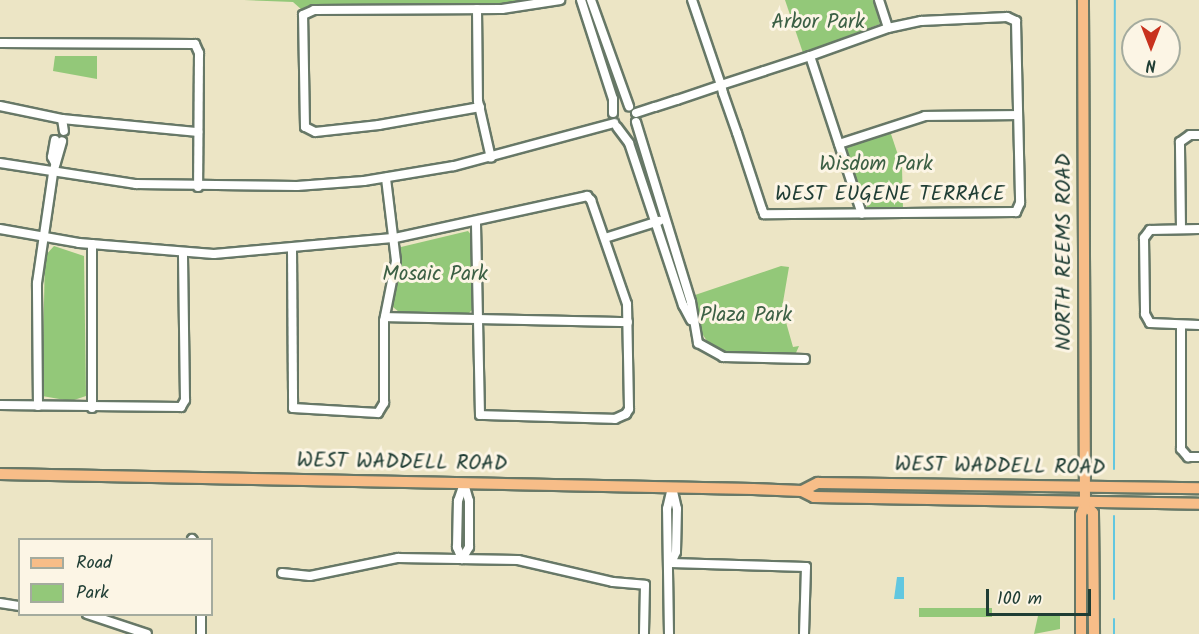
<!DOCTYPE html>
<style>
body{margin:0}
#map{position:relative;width:1199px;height:634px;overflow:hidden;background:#ece5c5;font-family:Kalam,sans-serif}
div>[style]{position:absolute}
.green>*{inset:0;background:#93c879;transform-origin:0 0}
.water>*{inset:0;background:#62c7e0}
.stream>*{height:2px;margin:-1px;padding:0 1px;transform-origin:1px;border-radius:1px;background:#62c7e0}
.roads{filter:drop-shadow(2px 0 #677867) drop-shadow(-2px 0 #677867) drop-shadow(0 2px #677867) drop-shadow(0 -2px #677867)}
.minor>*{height:8px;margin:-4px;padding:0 4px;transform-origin:4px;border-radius:4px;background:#fff}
.major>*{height:10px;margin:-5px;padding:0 5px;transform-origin:5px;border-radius:5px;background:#f7bd88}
span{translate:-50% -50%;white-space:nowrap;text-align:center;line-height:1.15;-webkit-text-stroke:6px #fcf5e5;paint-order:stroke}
.park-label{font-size:21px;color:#3c6045}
.street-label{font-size:21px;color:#1f3d34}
.legend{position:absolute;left:18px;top:538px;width:195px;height:78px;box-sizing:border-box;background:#fcf5e5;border:2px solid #a4ab9e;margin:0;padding:8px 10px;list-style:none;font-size:18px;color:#1f3d34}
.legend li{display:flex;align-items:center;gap:12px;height:30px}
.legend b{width:30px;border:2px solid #a4ab9e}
.north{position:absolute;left:1121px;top:18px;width:60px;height:60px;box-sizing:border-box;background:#fcf5e5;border:2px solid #a4ab9e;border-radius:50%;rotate:180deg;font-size:16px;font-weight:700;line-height:24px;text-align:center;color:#1f3d34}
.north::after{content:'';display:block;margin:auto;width:21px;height:27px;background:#c8321e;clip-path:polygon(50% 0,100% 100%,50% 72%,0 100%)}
.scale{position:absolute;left:986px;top:589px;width:105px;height:27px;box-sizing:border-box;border:3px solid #1f3d34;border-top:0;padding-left:8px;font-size:18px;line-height:21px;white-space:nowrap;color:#1f3d34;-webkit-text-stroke:4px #fcf5e5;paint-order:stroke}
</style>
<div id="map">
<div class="green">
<div style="clip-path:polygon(244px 0,522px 0,495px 5px,314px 6px,302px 10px,293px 2px)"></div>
<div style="clip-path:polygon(785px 0,873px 0,880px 24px,803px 53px)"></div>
<div style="clip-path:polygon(55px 56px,97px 56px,97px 79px,53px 71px)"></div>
<div style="clip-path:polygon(890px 131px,902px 167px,903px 210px,868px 209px,846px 152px,848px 146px)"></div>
<div style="clip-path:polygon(468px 231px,472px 236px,473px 309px,468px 314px,399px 312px,393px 307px,401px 247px)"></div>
<div style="clip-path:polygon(54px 246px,84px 256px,86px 396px,71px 401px,42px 396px,45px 256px)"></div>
<div style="clip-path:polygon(781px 266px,789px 267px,782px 308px,793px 347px,799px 346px,795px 355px,719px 352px,711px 347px,701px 332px,695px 295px)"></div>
<div style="left:919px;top:608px;width:73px;height:9px"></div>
<div style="clip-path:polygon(1038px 616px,1060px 616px,1060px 629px,1034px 634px)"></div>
</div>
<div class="water">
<div style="clip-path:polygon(897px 577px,904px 577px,904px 599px,894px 599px)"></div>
</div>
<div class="stream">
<div style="left:1114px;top:469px;width:469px;rotate:-89.9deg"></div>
<div style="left:1114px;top:516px;width:83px;rotate:90deg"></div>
<div style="left:1114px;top:619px;width:15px;rotate:90deg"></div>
</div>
<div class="roads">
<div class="minor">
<div style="left:581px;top:0;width:104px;rotate:72.1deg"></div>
<div style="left:613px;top:99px;width:14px;rotate:90deg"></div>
<div style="left:591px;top:0;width:113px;rotate:70.3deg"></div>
<div style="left:879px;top:0;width:29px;rotate:72deg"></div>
<div style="left:477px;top:9px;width:92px;rotate:89.4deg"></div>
<div style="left:478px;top:101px;width:58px;rotate:77.2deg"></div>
<div style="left:0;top:43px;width:195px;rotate:0.3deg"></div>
<div style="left:195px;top:44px;width:10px;rotate:66deg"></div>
<div style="left:199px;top:53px;width:134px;rotate:90.4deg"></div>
<div style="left:810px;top:56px;width:166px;rotate:71.8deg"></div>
<div style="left:0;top:106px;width:63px;rotate:11.8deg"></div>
<div style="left:62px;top:119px;width:137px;rotate:5.5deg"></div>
<div style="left:480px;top:107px;width:103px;rotate:169.9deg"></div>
<div style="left:379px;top:125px;width:64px;rotate:173.8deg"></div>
<div style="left:315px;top:132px;width:11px;rotate:-153deg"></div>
<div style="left:305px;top:127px;width:112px;rotate:-91deg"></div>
<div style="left:303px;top:15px;width:12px;rotate:-24deg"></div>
<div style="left:314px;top:10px;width:188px;rotate:-0.3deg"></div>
<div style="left:502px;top:9px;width:59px;rotate:-8.8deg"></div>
<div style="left:636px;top:113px;width:20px;rotate:-18deg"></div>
<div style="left:655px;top:107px;width:23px;rotate:-18deg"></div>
<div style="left:677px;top:100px;width:46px;rotate:-18.8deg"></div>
<div style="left:721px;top:85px;width:45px;rotate:-18deg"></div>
<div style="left:764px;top:71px;width:48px;rotate:-18.1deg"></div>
<div style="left:810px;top:56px;width:83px;rotate:-19.7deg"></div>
<div style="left:888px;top:28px;width:34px;rotate:-12deg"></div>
<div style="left:921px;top:21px;width:86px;rotate:-2.7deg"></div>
<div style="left:1007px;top:17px;width:10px;rotate:24deg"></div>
<div style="left:1016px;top:21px;width:182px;rotate:88.7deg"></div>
<div style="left:1020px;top:203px;width:10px;rotate:114deg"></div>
<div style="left:1016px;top:212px;width:252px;rotate:179.5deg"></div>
<div style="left:764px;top:214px;width:5px;rotate:-112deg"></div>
<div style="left:762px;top:209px;width:80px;rotate:-108.2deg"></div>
<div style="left:737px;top:133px;width:42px;rotate:-109.3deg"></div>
<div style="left:723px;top:93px;width:8px;rotate:-104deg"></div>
<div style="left:721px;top:85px;width:90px;rotate:-108.8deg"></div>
<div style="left:62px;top:119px;width:12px;rotate:81deg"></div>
<div style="left:636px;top:122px;width:188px;rotate:73deg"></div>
<div style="left:691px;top:302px;width:42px;rotate:80.3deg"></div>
<div style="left:698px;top:343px;width:29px;rotate:29deg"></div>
<div style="left:723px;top:357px;width:82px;rotate:1.4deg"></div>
<div style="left:617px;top:127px;width:20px;rotate:53deg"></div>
<div style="left:629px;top:143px;width:171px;rotate:71.6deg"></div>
<div style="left:683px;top:305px;width:17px;rotate:62deg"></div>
<div style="left:55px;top:140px;width:17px;rotate:100deg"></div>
<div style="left:52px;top:157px;width:7px;rotate:63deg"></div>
<div style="left:839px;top:144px;width:90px;rotate:-18deg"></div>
<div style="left:925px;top:116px;width:93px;rotate:-0.6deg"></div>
<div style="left:0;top:163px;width:138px;rotate:8.8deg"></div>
<div style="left:136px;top:184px;width:161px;rotate:0.7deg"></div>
<div style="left:297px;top:186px;width:67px;rotate:-4.3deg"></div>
<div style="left:364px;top:181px;width:91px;rotate:-9.5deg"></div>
<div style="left:454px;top:166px;width:166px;rotate:-15deg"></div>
<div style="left:0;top:229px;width:80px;rotate:10deg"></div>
<div style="left:79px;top:243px;width:135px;rotate:4.7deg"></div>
<div style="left:214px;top:254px;width:182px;rotate:-5.1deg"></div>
<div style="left:395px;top:238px;width:197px;rotate:-12.3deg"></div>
<div style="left:587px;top:196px;width:6px;rotate:45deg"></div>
<div style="left:591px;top:200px;width:110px;rotate:70.9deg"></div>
<div style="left:627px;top:304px;width:105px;rotate:88.9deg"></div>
<div style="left:629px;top:409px;width:6px;rotate:121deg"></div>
<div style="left:626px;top:414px;width:12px;rotate:156deg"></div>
<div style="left:615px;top:419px;width:135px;rotate:-178.3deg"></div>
<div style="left:480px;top:415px;width:192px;rotate:-91.2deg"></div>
<div style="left:1181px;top:229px;width:87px;rotate:-90.7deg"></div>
<div style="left:1180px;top:142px;width:12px;rotate:-35deg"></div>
<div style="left:1190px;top:135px;width:9px"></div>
<div style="left:1199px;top:229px;width:49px;rotate:178.8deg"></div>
<div style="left:1150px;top:230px;width:10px;rotate:127deg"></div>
<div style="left:1144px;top:238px;width:76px;rotate:89.2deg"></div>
<div style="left:1145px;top:314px;width:10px;rotate:61deg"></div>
<div style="left:1150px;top:323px;width:49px;rotate:2.3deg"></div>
<div style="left:605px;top:238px;width:57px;rotate:-17.5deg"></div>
<div style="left:92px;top:244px;width:164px;rotate:90deg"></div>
<div style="left:292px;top:249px;width:159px;rotate:89.6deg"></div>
<div style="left:293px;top:408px;width:85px;rotate:3.4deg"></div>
<div style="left:378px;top:413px;width:12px;rotate:-59deg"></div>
<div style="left:384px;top:403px;width:82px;rotate:-90deg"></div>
<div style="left:384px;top:321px;width:61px;rotate:-78.7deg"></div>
<div style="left:396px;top:261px;width:84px;rotate:-96.9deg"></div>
<div style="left:385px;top:317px;width:243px;rotate:1.2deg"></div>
<div style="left:1181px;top:325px;width:124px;rotate:90deg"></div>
<div style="left:1181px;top:449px;width:11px;rotate:49deg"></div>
<div style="left:1188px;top:457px;width:11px"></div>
<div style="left:0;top:405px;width:181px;rotate:0.6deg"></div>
<div style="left:181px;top:407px;width:8px;rotate:-60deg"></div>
<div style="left:185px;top:400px;width:147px;rotate:-90.8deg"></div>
<div style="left:38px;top:406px;width:123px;rotate:-90.5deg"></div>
<div style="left:37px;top:283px;width:111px;rotate:-81.7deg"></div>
<div style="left:53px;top:173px;width:33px;rotate:-74deg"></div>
<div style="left:192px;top:539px;width:1px;rotate:45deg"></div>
<div style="left:462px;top:559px;width:14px;rotate:-60deg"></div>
<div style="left:469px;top:547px;width:46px;rotate:-90deg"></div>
<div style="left:469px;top:501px;width:18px;rotate:-106deg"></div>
<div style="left:462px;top:559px;width:13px;rotate:-113deg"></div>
<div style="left:457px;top:547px;width:46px;rotate:-88.8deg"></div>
<div style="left:458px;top:501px;width:18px;rotate:-71deg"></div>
<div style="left:671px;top:563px;width:135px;rotate:1.7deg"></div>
<div style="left:806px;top:567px;width:67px;rotate:91.7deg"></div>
<div style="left:671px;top:563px;width:12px;rotate:-66deg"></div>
<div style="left:676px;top:552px;width:43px;rotate:-88.7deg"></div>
<div style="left:677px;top:509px;width:18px;rotate:-103deg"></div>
<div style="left:282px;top:573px;width:28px;rotate:6deg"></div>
<div style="left:310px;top:576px;width:90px;rotate:-11.6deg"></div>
<div style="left:398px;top:558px;width:120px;rotate:1deg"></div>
<div style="left:518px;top:560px;width:98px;rotate:13deg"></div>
<div style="left:613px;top:582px;width:32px;rotate:5deg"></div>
<div style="left:645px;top:585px;width:49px;rotate:91.2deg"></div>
<div style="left:0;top:603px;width:20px;rotate:9deg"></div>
<div style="left:87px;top:614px;width:63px;rotate:18.4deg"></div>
<div style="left:201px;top:614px;width:20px;rotate:90deg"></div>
<div style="left:669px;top:634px;width:125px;rotate:-90.9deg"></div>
<div style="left:667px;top:509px;width:22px;rotate:-77deg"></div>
</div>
<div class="major">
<div style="left:0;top:474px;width:753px;rotate:1.14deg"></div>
<div style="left:753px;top:489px;width:49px;rotate:2.3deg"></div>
<div style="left:802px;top:491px;width:13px;rotate:27deg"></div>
<div style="left:814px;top:497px;width:385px;rotate:1deg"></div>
<div style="left:802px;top:491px;width:18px;rotate:-27deg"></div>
<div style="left:818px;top:483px;width:381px;rotate:0.8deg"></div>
<div style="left:1085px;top:504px;width:12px;rotate:48deg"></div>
<div style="left:1093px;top:513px;width:121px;rotate:89.5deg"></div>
<div style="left:1081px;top:634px;width:119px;rotate:-90deg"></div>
<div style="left:1081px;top:515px;width:12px;rotate:-70deg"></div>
<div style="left:1085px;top:504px;width:504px;rotate:-90.23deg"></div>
</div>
</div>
<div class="park-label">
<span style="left:818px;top:23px">Arbor Park</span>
<span style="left:876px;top:165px">Wisdom Park</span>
<span style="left:435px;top:275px">Mosaic Park</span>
<span style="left:746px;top:316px">Plaza Park</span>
</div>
<div class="street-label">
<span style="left:890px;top:195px">WEST EUGENE TERRACE</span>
<span style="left:1065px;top:252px;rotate:-90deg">NORTH REEMS ROAD</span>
<span style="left:402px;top:463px;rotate:1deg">WEST WADDELL ROAD</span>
<span style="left:1000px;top:467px;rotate:1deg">WEST WADDELL ROAD</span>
</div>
<ul class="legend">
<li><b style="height:8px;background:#f7bd88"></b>Road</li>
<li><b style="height:16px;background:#93c879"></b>Park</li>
</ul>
<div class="north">N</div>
<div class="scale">100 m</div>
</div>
